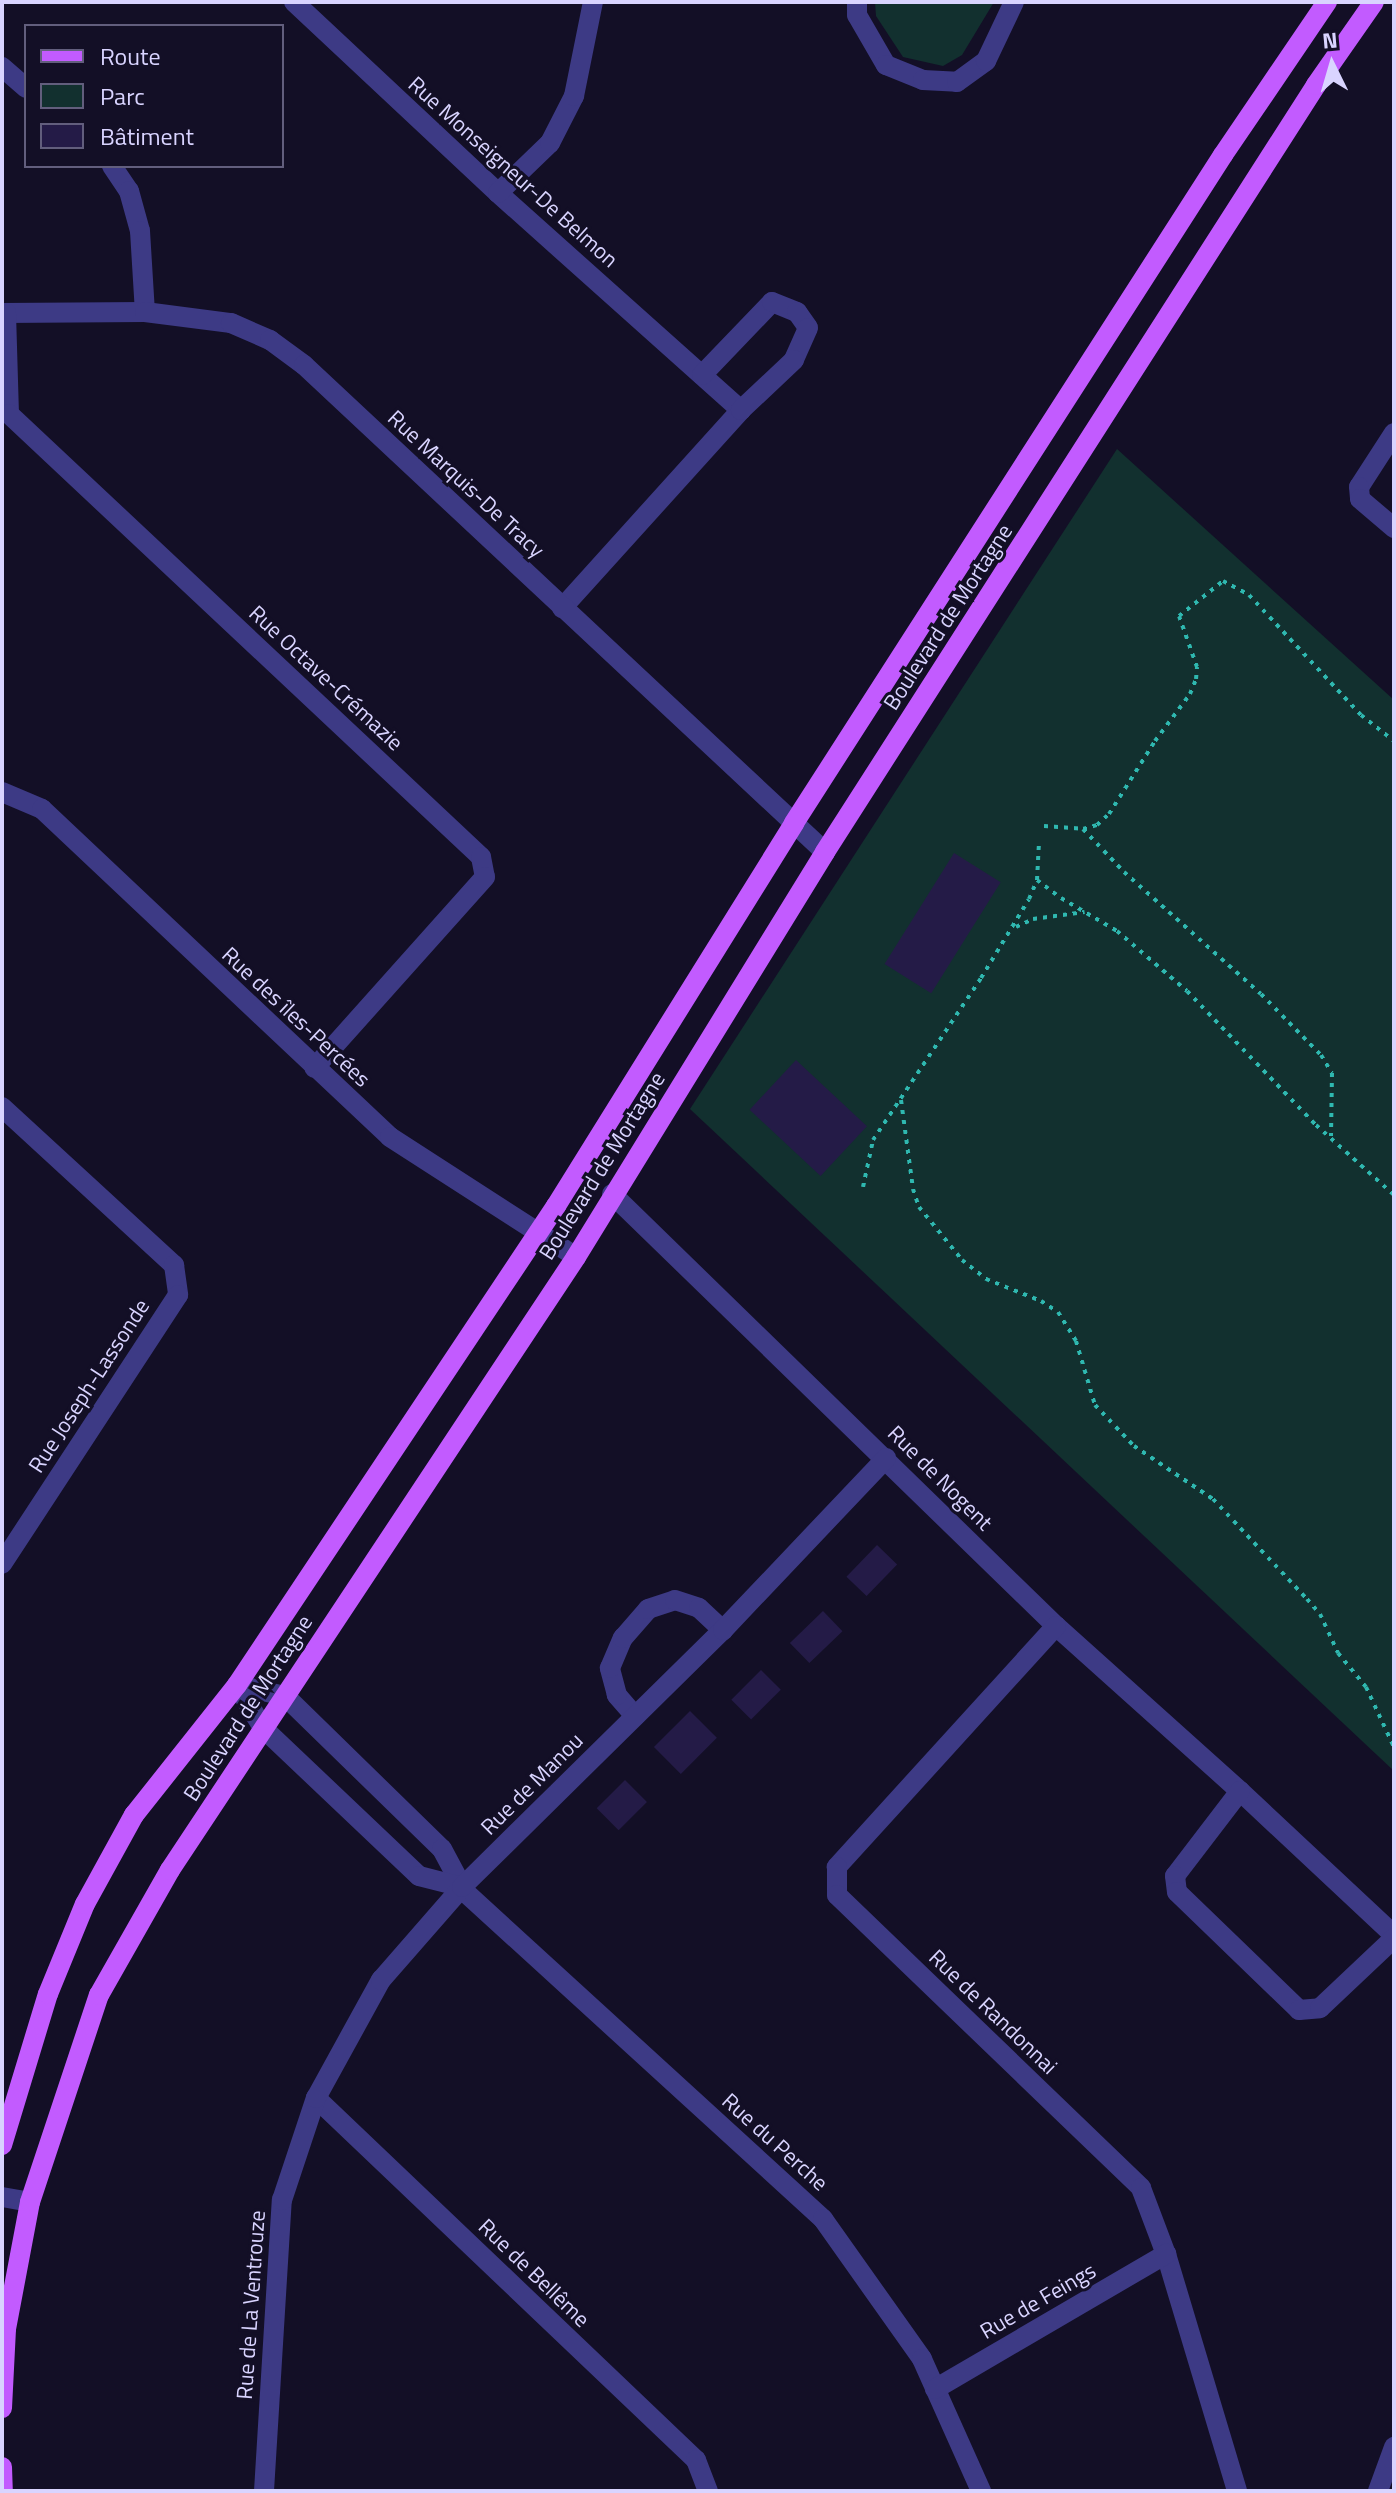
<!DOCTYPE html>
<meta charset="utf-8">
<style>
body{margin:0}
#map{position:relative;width:1396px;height:2493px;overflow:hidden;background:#130f26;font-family:"Titillium Web",sans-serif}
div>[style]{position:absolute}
.green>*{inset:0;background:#12302f}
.building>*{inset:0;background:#241b47;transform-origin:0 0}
.path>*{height:4px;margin-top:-2px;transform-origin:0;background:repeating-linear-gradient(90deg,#2fb8b0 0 4px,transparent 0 10px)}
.minor>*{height:20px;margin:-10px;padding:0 10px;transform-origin:10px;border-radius:10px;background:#3d3a85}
.major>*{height:20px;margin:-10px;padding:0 10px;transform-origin:10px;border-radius:10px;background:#c25bff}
span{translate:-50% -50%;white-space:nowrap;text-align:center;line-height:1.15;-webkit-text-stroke:6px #130f26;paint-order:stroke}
.street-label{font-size:22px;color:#d9d4ff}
.frame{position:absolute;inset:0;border:4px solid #d9d4ff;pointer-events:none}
.legend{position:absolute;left:24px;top:24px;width:260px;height:144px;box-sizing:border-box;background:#130f26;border:2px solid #625e7d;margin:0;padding:10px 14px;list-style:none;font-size:24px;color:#d9d4ff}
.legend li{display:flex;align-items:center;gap:16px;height:40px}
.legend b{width:40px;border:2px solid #625e7d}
.north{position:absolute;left:1292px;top:24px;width:80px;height:80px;-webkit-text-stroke:6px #130f26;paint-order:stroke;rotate:355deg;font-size:22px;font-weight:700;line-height:32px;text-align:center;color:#d9d4ff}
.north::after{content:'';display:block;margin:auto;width:28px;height:36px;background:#d9d4ff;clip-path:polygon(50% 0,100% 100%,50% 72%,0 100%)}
</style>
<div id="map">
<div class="green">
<div style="clip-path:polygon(875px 2px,994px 2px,962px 55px,943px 66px,903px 57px,876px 16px)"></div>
<div style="clip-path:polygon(1117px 449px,1394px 700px,1394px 1771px,690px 1109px)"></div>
</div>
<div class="building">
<div style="left:954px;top:853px;width:55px;height:131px;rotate:32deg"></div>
<div style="left:796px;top:1060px;width:97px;height:68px;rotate:43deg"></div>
<div style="left:877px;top:1545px;width:28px;height:44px;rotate:44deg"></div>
<div style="left:823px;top:1611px;width:28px;height:46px;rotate:46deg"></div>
<div style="left:761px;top:1670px;width:28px;height:42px;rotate:45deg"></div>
<div style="left:690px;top:1711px;width:38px;height:51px;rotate:45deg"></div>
<div style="left:625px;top:1780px;width:31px;height:40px;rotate:45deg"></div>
</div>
<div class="path">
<div style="left:1044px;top:826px;width:39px;rotate:4deg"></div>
<div style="left:1083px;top:829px;width:15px;rotate:-16deg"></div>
<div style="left:1097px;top:825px;width:16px;rotate:-43deg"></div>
<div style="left:1109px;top:814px;width:86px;rotate:-57.8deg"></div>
<div style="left:1155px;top:741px;width:59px;rotate:-53.3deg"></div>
<div style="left:1190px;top:694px;width:16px;rotate:-68deg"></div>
<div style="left:1196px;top:679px;width:12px;rotate:-85deg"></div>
<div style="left:1197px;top:667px;width:54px;rotate:-109.4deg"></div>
<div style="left:1179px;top:616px;width:56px;rotate:-38.5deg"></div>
<div style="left:1223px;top:581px;width:30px;rotate:28deg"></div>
<div style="left:1249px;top:595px;width:164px;rotate:47deg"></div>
<div style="left:1361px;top:715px;width:42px;rotate:38.2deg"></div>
<div style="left:1083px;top:829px;width:59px;rotate:46.4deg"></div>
<div style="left:1124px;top:872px;width:183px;rotate:41.7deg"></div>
<div style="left:1261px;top:994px;width:86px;rotate:45.5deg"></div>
<div style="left:1321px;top:1055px;width:21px;rotate:59deg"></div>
<div style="left:1332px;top:1073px;width:63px;rotate:90.9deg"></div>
<div style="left:1037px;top:880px;width:30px;rotate:37deg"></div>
<div style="left:1061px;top:898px;width:65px;rotate:30.5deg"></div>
<div style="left:1117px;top:931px;width:92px;rotate:40.6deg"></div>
<div style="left:1187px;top:991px;width:186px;rotate:46.1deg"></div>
<div style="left:1316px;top:1125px;width:105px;rotate:41.9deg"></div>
<div style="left:1016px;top:927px;width:19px;rotate:-25deg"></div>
<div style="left:1033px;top:919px;width:52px;rotate:-7.7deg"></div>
<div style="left:901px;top:1100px;width:90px;rotate:82.3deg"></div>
<div style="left:913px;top:1189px;width:19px;rotate:72deg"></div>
<div style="left:919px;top:1207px;width:68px;rotate:50.9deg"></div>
<div style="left:962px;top:1260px;width:31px;rotate:38deg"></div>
<div style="left:986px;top:1279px;width:59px;rotate:21.8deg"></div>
<div style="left:1041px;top:1301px;width:20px;rotate:33deg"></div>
<div style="left:1058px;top:1312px;width:34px;rotate:58deg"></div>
<div style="left:1076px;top:1341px;width:67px;rotate:73.5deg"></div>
<div style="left:1095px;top:1405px;width:57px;rotate:46.4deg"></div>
<div style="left:1134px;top:1446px;width:95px;rotate:33.9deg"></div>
<div style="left:1213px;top:1499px;width:137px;rotate:46.8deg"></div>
<div style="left:1307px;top:1599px;width:20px;rotate:49deg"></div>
<div style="left:1320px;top:1614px;width:43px;rotate:65.2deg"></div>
<div style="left:1338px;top:1653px;width:44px;rotate:50.5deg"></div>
<div style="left:1366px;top:1687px;width:66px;rotate:65deg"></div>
<div style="left:863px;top:1187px;width:48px;rotate:-78deg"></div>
<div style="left:873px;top:1140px;width:195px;rotate:-56.3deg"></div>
<div style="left:981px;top:978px;width:92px;rotate:-58.7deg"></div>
<div style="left:1029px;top:899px;width:21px;rotate:-67deg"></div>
<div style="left:1037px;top:880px;width:36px;rotate:-87deg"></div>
</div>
<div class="minor">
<div style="left:294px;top:2px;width:279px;rotate:43.1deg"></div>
<div style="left:498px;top:193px;width:326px;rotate:41.8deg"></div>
<div style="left:741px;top:410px;width:267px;rotate:132.1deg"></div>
<div style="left:857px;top:2px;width:13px;rotate:90deg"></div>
<div style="left:857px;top:15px;width:58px;rotate:59.9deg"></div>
<div style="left:886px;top:65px;width:40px;rotate:22deg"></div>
<div style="left:923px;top:80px;width:34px;rotate:3deg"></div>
<div style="left:957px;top:82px;width:36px;rotate:-36deg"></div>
<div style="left:986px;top:61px;width:65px;rotate:-64.6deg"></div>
<div style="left:2px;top:67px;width:32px;rotate:41deg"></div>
<div style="left:112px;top:166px;width:30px;rotate:56deg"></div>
<div style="left:129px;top:191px;width:41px;rotate:74.6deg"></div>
<div style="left:140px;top:231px;width:81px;rotate:86.5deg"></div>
<div style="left:498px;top:193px;width:72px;rotate:-43.9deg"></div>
<div style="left:550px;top:143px;width:53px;rotate:-62.9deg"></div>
<div style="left:574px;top:96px;width:96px;rotate:-78.6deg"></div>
<div style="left:2px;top:313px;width:143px;rotate:-0.4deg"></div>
<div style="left:145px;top:312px;width:87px;rotate:7.3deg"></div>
<div style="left:231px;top:323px;width:43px;rotate:23.6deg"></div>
<div style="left:270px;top:340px;width:42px;rotate:36.3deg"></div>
<div style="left:304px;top:365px;width:713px;rotate:43.07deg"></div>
<div style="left:6px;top:313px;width:101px;rotate:88.3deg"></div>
<div style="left:9px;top:414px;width:647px;rotate:43.18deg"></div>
<div style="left:481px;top:857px;width:20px;rotate:79deg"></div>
<div style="left:485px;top:877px;width:256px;rotate:131.8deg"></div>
<div style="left:702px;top:375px;width:101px;rotate:-46.2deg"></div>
<div style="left:772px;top:302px;width:27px;rotate:22deg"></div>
<div style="left:797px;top:312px;width:19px;rotate:55deg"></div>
<div style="left:808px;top:328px;width:35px;rotate:114deg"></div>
<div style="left:794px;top:360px;width:73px;rotate:136.7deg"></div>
<div style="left:1394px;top:433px;width:64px;rotate:122.9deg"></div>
<div style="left:1359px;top:487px;width:12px;rotate:85deg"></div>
<div style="left:1360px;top:499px;width:45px;rotate:40.5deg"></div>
<div style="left:2px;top:792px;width:43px;rotate:23deg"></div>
<div style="left:42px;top:809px;width:478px;rotate:43.3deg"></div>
<div style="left:390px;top:1137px;width:221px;rotate:32.8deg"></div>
<div style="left:2px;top:1107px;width:234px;rotate:42.6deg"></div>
<div style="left:174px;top:1265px;width:30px;rotate:82deg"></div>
<div style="left:178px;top:1295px;width:321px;rotate:123.2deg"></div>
<div style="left:612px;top:1194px;width:619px;rotate:44.22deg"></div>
<div style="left:1056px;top:1626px;width:247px;rotate:41.9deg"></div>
<div style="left:1240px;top:1791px;width:211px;rotate:43.1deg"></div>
<div style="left:1056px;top:1626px;width:326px;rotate:132.3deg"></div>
<div style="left:837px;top:1867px;width:28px;rotate:90deg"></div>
<div style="left:837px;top:1895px;width:422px;rotate:43.9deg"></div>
<div style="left:1141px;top:2188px;width:71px;rotate:69.3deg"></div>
<div style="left:1166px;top:2254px;width:247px;rotate:73.3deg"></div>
<div style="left:237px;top:1685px;width:49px;rotate:12.9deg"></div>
<div style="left:285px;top:1696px;width:219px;rotate:44.3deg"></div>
<div style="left:442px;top:1849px;width:49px;rotate:61.9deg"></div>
<div style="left:465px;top:1892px;width:485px;rotate:42.4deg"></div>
<div style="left:823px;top:2219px;width:171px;rotate:54.7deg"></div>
<div style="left:922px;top:2359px;width:145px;rotate:65.9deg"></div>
<div style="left:237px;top:1685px;width:50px;rotate:58.8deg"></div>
<div style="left:263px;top:1728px;width:215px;rotate:43.5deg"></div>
<div style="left:419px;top:1876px;width:44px;rotate:14.3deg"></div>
<div style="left:635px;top:1716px;width:28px;rotate:-131deg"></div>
<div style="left:617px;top:1695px;width:28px;rotate:-105deg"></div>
<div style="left:610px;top:1668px;width:33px;rotate:-67deg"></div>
<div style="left:623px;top:1638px;width:38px;rotate:-49deg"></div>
<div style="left:648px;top:1609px;width:28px;rotate:-18deg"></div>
<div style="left:675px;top:1600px;width:25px;rotate:18deg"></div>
<div style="left:699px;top:1608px;width:33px;rotate:43deg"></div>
<div style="left:1240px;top:1791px;width:107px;rotate:127.4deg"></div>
<div style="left:1175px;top:1876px;width:16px;rotate:83deg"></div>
<div style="left:1177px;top:1892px;width:170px;rotate:44deg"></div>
<div style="left:1299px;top:2010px;width:21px;rotate:-5deg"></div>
<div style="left:1320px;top:2008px;width:102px;rotate:-43.4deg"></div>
<div style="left:316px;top:2098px;width:525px;rotate:43.61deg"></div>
<div style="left:696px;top:2460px;width:33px;rotate:69deg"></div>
<div style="left:2px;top:2197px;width:28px;rotate:10deg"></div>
<div style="left:935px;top:2389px;width:268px;rotate:-30.3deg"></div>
<div style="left:264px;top:2491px;width:292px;rotate:-86.5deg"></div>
<div style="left:282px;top:2200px;width:108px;rotate:-71.6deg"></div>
<div style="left:316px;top:2098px;width:135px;rotate:-61.2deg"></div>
<div style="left:381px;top:1980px;width:123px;rotate:-48.9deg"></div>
<div style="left:462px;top:1887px;width:366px;rotate:-44.6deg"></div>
<div style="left:723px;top:1630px;width:237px;rotate:-46.5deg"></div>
<div style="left:1378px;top:2491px;width:47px;rotate:-70deg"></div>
</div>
<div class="major">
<div style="left:2px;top:2145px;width:158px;rotate:-73.1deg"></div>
<div style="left:48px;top:1994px;width:97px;rotate:-67.7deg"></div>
<div style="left:85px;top:1904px;width:102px;rotate:-61.2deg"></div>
<div style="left:134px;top:1815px;width:166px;rotate:-51.6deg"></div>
<div style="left:237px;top:1685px;width:576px;rotate:-56.34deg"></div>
<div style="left:556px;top:1206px;width:451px;rotate:-58.1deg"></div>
<div style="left:794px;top:823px;width:794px;rotate:-57.29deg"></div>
<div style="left:1223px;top:155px;width:185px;rotate:-55.8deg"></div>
<div style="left:2px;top:2408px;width:79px;rotate:-87.1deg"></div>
<div style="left:6px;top:2329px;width:129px;rotate:-79.3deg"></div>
<div style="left:30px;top:2202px;width:218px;rotate:-71.6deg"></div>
<div style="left:99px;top:1995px;width:144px;rotate:-60.4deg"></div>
<div style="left:170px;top:1870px;width:735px;rotate:-56.48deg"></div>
<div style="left:576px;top:1257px;width:475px;rotate:-58.4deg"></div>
<div style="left:825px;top:852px;width:911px;rotate:-57.37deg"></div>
<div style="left:1316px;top:85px;width:101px;rotate:-55.1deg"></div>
<div style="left:2px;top:2467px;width:24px;rotate:88deg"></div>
</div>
<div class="street-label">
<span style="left:513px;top:172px;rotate:42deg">Rue Monseigneur-De Belmon</span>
<span style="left:466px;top:484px;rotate:43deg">Rue Marquis-De Tracy</span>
<span style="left:948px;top:617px;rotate:-57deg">Boulevard de Mortagne</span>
<span style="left:326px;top:678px;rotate:43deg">Rue Octave-Crémazie</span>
<span style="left:296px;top:1017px;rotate:43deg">Rue des îles-Percées</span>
<span style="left:602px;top:1166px;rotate:-58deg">Boulevard de Mortagne</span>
<span style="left:89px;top:1386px;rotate:-57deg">Rue Joseph-Lassonde</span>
<span style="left:940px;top:1478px;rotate:45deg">Rue de Nogent</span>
<span style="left:248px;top:1708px;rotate:-57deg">Boulevard de Mortagne</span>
<span style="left:532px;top:1784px;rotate:-45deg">Rue de Manou</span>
<span style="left:993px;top:2012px;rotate:44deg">Rue de Randonnai</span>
<span style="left:775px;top:2142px;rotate:42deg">Rue du Perche</span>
<span style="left:534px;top:2273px;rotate:44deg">Rue de Bellême</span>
<span style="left:1038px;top:2301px;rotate:-30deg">Rue de Feings</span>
<span style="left:251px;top:2305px;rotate:-86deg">Rue de La Ventrouze</span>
</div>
<div class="frame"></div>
<ul class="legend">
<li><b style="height:10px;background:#c25bff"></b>Route</li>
<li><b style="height:22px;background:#12302f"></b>Parc</li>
<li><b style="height:22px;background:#241b47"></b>Bâtiment</li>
</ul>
<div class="north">N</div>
</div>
